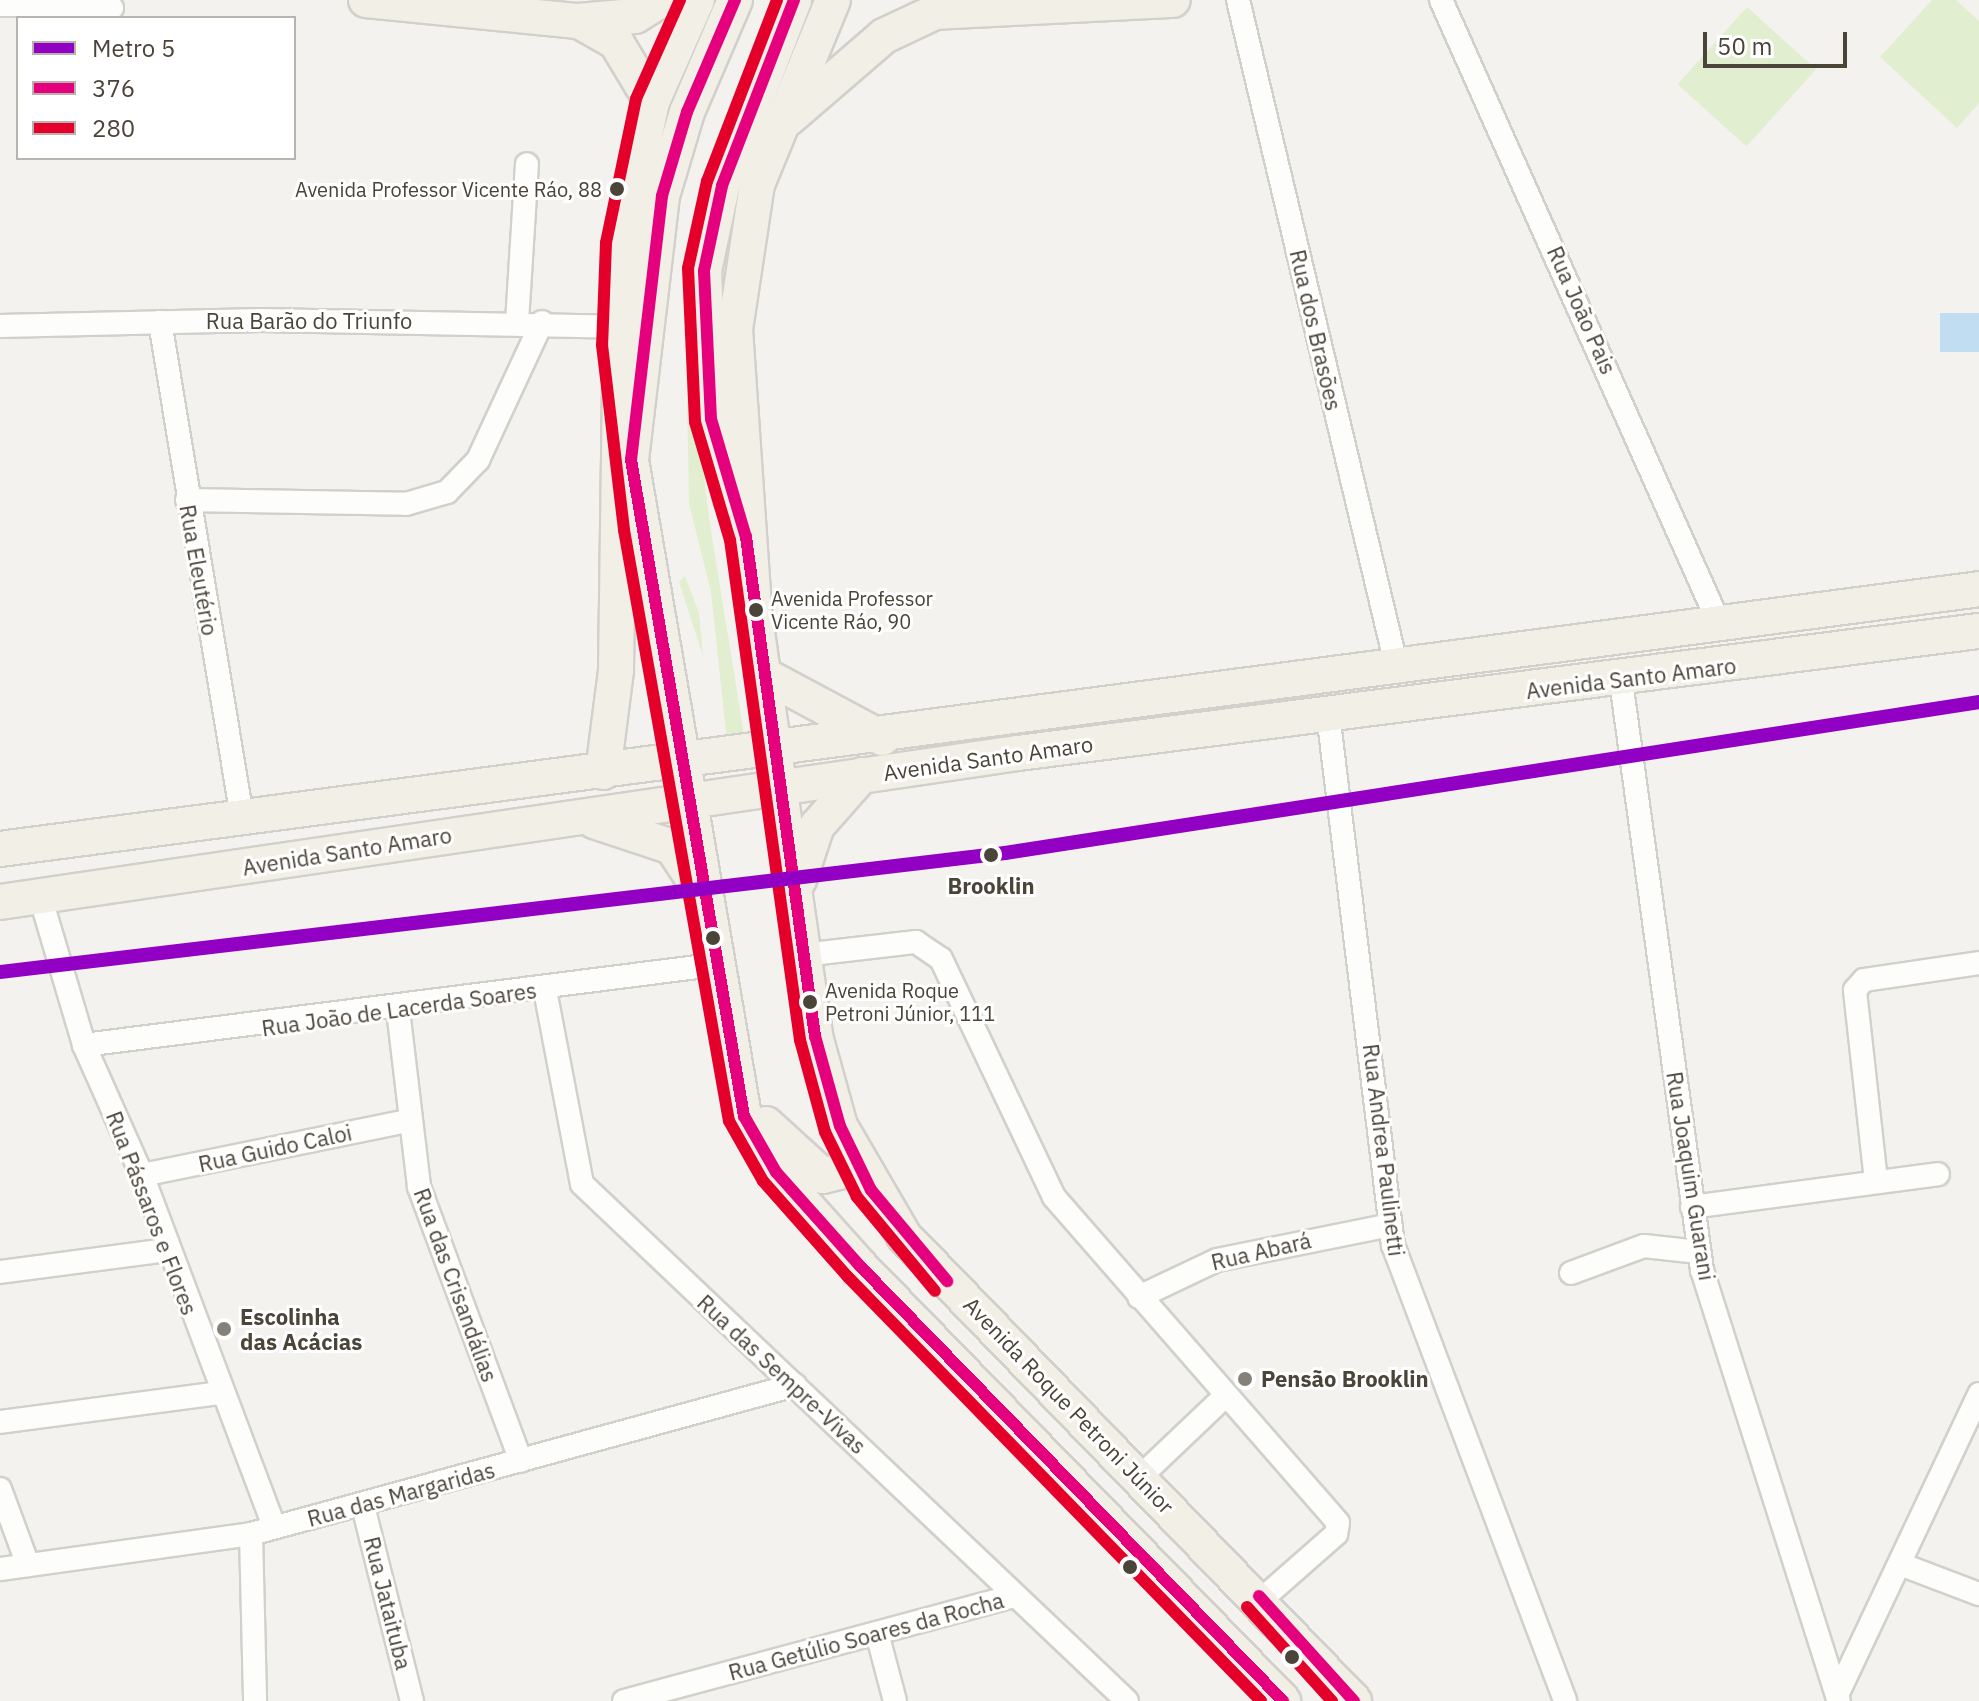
<!DOCTYPE html>
<meta charset="utf-8">
<style>
body{margin:0}
#map{position:relative;width:1979px;height:1701px;overflow:hidden;background:#f4f2ee;font-family:"IBM Plex Sans",sans-serif}
div>[style]{position:absolute}
.green>*{inset:0;background:#e1eecf;transform-origin:0 0}
.water>*{inset:0;background:#c0ddf1;transform-origin:0 0}
.roads{filter:drop-shadow(2px 0 #d2d0cb) drop-shadow(-2px 0 #d2d0cb) drop-shadow(0 2px #d2d0cb) drop-shadow(0 -2px #d2d0cb)}
.minor>*{height:22px;margin:-11px;padding:0 11px;transform-origin:11px;border-radius:11px;background:#fdfdfc}
.primary>*{height:34px;margin:-17px;padding:0 17px;transform-origin:17px;border-radius:17px;background:#f2efe6}
.bus-1>*{height:12px;margin:-6px;padding:0 6px;transform-origin:6px;border-radius:6px;background:#e5007d}
.bus-2>*{height:12px;margin:-6px;padding:0 6px;transform-origin:6px;border-radius:6px;background:#e4002b}
.metro-1>*{height:14px;margin:-7px;padding:0 7px;transform-origin:7px;border-radius:7px;background:#9200c3}
.dots>*{width:22px;height:22px;translate:-50% -50%;box-sizing:border-box;border:4px solid #fff;border-radius:50%}
span{translate:-50% -50%;white-space:nowrap;text-align:center;line-height:1.15;-webkit-text-stroke:6px #fff;paint-order:stroke}
.bus-label{font-size:20px;color:#4b4439}
.right{translate:-100% -50%;text-align:right}
.left{translate:0 -50%;text-align:left}
.street-label{font-size:22px;color:#4b4439}
.stop-label{font-size:22px;color:#4b4439;font-weight:700}
.poi-label{font-size:22px;color:#4b4439;font-weight:700}
.legend{position:absolute;left:16px;top:16px;width:280px;height:144px;box-sizing:border-box;background:#fff;border:2px solid #b7b4b0;margin:0;padding:10px 14px;list-style:none;font-size:24px;color:#4b4439}
.legend li{display:flex;align-items:center;gap:16px;height:40px}
.legend b{width:40px;border:2px solid #b7b4b0}
.scale{position:absolute;left:1703px;top:32px;width:144px;height:36px;box-sizing:border-box;border:4px solid #4b4439;border-top:0;padding-left:10px;font-size:24px;line-height:28px;white-space:nowrap;color:#4b4439;-webkit-text-stroke:6px #fff;paint-order:stroke}
</style>
<div id="map">
<div class="green">
<div style="clip-path:polygon(1932px 0,1956px 0,1979px 21px,1979px 103px,1957px 128px,1880px 57px)"></div>
<div style="left:1747px;top:7px;width:93px;height:104px;rotate:42deg"></div>
<div style="clip-path:polygon(686px 337px,711px 531px,745px 741px,727px 741px,711px 592px,689px 503px)"></div>
<div style="clip-path:polygon(685px 576px,699px 613px,703px 656px,679px 582px)"></div>
</div>
<div class="water">
<div style="left:1979px;top:313px;width:39px;height:39px;rotate:90deg"></div>
</div>
<div class="roads">
<div class="minor">
<div style="left:1238px;top:0;width:678px;rotate:76.62deg"></div>
<div style="left:1441px;top:0;width:680px;rotate:65.96deg"></div>
<div style="left:0;top:5px;width:112px;rotate:1.5deg"></div>
<div style="left:160px;top:322px;width:502px;rotate:80.59deg"></div>
<div style="left:517px;top:322px;width:158px;rotate:-86.4deg"></div>
<div style="left:0;top:326px;width:261px;rotate:-1.3deg"></div>
<div style="left:261px;top:320px;width:357px;rotate:1.1deg"></div>
<div style="left:187px;top:500px;width:219px;rotate:1deg"></div>
<div style="left:406px;top:504px;width:43px;rotate:-16.3deg"></div>
<div style="left:447px;top:492px;width:45px;rotate:-45.9deg"></div>
<div style="left:478px;top:460px;width:152px;rotate:-65.1deg"></div>
<div style="left:1621px;top:681px;width:595px;rotate:82.17deg"></div>
<div style="left:1702px;top:1270px;width:452px;rotate:72.4deg"></div>
<div style="left:1328px;top:714px;width:535px;rotate:83.02deg"></div>
<div style="left:1393px;top:1245px;width:487px;rotate:69.3deg"></div>
<div style="left:40px;top:896px;width:155px;rotate:73.5deg"></div>
<div style="left:84px;top:1045px;width:142px;rotate:66deg"></div>
<div style="left:142px;top:1175px;width:376px;rotate:69.4deg"></div>
<div style="left:803px;top:955px;width:114px;rotate:-6.6deg"></div>
<div style="left:916px;top:942px;width:30px;rotate:34deg"></div>
<div style="left:941px;top:959px;width:263px;rotate:64.6deg"></div>
<div style="left:1054px;top:1197px;width:432px;rotate:48.9deg"></div>
<div style="left:1338px;top:1523px;width:11px;rotate:100deg"></div>
<div style="left:1336px;top:1534px;width:98px;rotate:138.7deg"></div>
<div style="left:545px;top:990px;width:197px;rotate:79.2deg"></div>
<div style="left:582px;top:1184px;width:751px;rotate:43.49deg"></div>
<div style="left:398px;top:1010px;width:178px;rotate:83.2deg"></div>
<div style="left:419px;top:1187px;width:292px;rotate:69.6deg"></div>
<div style="left:84px;top:1045px;width:634px;rotate:-7.25deg"></div>
<div style="left:142px;top:1175px;width:271px;rotate:-11.5deg"></div>
<div style="left:1876px;top:1181px;width:192px;rotate:-96.3deg"></div>
<div style="left:1855px;top:990px;width:13px;rotate:-48deg"></div>
<div style="left:1864px;top:980px;width:116px;rotate:-8.4deg"></div>
<div style="left:1692px;top:1207px;width:248px;rotate:-7.6deg"></div>
<div style="left:0;top:1272px;width:169px;rotate:-7.5deg"></div>
<div style="left:1571px;top:1273px;width:78px;rotate:-20.3deg"></div>
<div style="left:1644px;top:1246px;width:55px;rotate:6.2deg"></div>
<div style="left:1139px;top:1297px;width:86px;rotate:-25.4deg"></div>
<div style="left:1217px;top:1260px;width:177px;rotate:-11.4deg"></div>
<div style="left:0;top:1422px;width:223px;rotate:-7.5deg"></div>
<div style="left:1139px;top:1478px;width:119px;rotate:-43.6deg"></div>
<div style="left:0;top:1489px;width:81px;rotate:69.8deg"></div>
<div style="left:363px;top:1506px;width:201px;rotate:75.9deg"></div>
<div style="left:251px;top:1534px;width:167px;rotate:88.6deg"></div>
<div style="left:1900px;top:1564px;width:85px;rotate:20.8deg"></div>
<div style="left:0;top:1569px;width:253px;rotate:-7.9deg"></div>
<div style="left:251px;top:1534px;width:564px;rotate:-15.32deg"></div>
<div style="left:877px;top:1633px;width:70px;rotate:75.2deg"></div>
<div style="left:1837px;top:1695px;width:333px;rotate:-64.7deg"></div>
<div style="left:624px;top:1701px;width:404px;rotate:-15.1deg"></div>
</div>
<div class="primary">
<div style="left:366px;top:0;width:213px;rotate:5.7deg"></div>
<div style="left:578px;top:21px;width:57px;rotate:-5deg"></div>
<div style="left:635px;top:16px;width:31px;rotate:-32deg"></div>
<div style="left:735px;top:0;width:122px;rotate:113.2deg"></div>
<div style="left:687px;top:112px;width:88px;rotate:106.6deg"></div>
<div style="left:662px;top:196px;width:266px;rotate:96.7deg"></div>
<div style="left:631px;top:460px;width:666px;rotate:80.23deg"></div>
<div style="left:744px;top:1116px;width:64px;rotate:60.3deg"></div>
<div style="left:776px;top:1172px;width:126px;rotate:48.2deg"></div>
<div style="left:860px;top:1266px;width:607px;rotate:45.8deg"></div>
<div style="left:833px;top:0;width:199px;rotate:112.4deg"></div>
<div style="left:757px;top:184px;width:147px;rotate:98.6deg"></div>
<div style="left:735px;top:329px;width:283px;rotate:86.1deg"></div>
<div style="left:754px;top:611px;width:429px;rotate:81.8deg"></div>
<div style="left:815px;top:1036px;width:93px;rotate:74.5deg"></div>
<div style="left:840px;top:1126px;width:127px;rotate:59.8deg"></div>
<div style="left:904px;top:1236px;width:647px;rotate:45.94deg"></div>
<div style="left:579px;top:21px;width:43px;rotate:29.6deg"></div>
<div style="left:616px;top:42px;width:70px;rotate:59deg"></div>
<div style="left:789px;top:118px;width:125px;rotate:-40.8deg"></div>
<div style="left:884px;top:36px;width:56px;rotate:-25.2deg"></div>
<div style="left:935px;top:12px;width:238px;rotate:-2.9deg"></div>
<div style="left:731px;top:499px;width:82px;rotate:-104deg"></div>
<div style="left:711px;top:419px;width:148px;rotate:-92.7deg"></div>
<div style="left:704px;top:271px;width:87px;rotate:-78deg"></div>
<div style="left:722px;top:186px;width:199px;rotate:-68.8deg"></div>
<div style="left:764px;top:675px;width:134px;rotate:28.1deg"></div>
<div style="left:603px;top:772px;width:103px;rotate:-82.7deg"></div>
<div style="left:616px;top:670px;width:425px;rotate:-89.2deg"></div>
<div style="left:622px;top:245px;width:146px;rotate:-78.2deg"></div>
<div style="left:652px;top:102px;width:111px;rotate:-66.2deg"></div>
<div style="left:594px;top:821px;width:82px;rotate:18.4deg"></div>
<div style="left:672px;top:847px;width:49px;rotate:56.6deg"></div>
<div style="left:0;top:849px;width:1996px;rotate:-7.48deg"></div>
<div style="left:799px;top:880px;width:57px;rotate:-71.6deg"></div>
<div style="left:817px;top:826px;width:68px;rotate:-48.6deg"></div>
<div style="left:0;top:902px;width:1029px;rotate:-8.33deg"></div>
<div style="left:1018px;top:753px;width:969px;rotate:-7.24deg"></div>
<div style="left:766px;top:1124px;width:77px;rotate:42.4deg"></div>
<div style="left:823px;top:1176px;width:16px;rotate:-14deg"></div>
<div style="left:839px;top:1172px;width:22px;rotate:-58deg"></div>
</div>
</div>
<div class="bus-1">
<div style="left:735px;top:0;width:122px;rotate:113.2deg"></div>
<div style="left:687px;top:112px;width:88px;rotate:106.6deg"></div>
<div style="left:662px;top:196px;width:266px;rotate:96.7deg"></div>
<div style="left:631px;top:460px;width:666px;rotate:80.23deg"></div>
<div style="left:744px;top:1116px;width:64px;rotate:60.3deg"></div>
<div style="left:776px;top:1172px;width:126px;rotate:48.2deg"></div>
<div style="left:860px;top:1266px;width:607px;rotate:45.8deg"></div>
<div style="left:794px;top:0;width:199px;rotate:111.2deg"></div>
<div style="left:722px;top:186px;width:87px;rotate:102deg"></div>
<div style="left:704px;top:271px;width:148px;rotate:87.3deg"></div>
<div style="left:711px;top:419px;width:123px;rotate:73.5deg"></div>
<div style="left:746px;top:537px;width:504px;rotate:82.13deg"></div>
<div style="left:815px;top:1036px;width:93px;rotate:74.5deg"></div>
<div style="left:840px;top:1126px;width:71px;rotate:64.2deg"></div>
<div style="left:871px;top:1190px;width:119px;rotate:50.1deg"></div>
<div style="left:1259px;top:1596px;width:142px;rotate:47.9deg"></div>
</div>
<div class="bus-2">
<div style="left:680px;top:0;width:108px;rotate:114deg"></div>
<div style="left:636px;top:99px;width:147px;rotate:101.8deg"></div>
<div style="left:606px;top:243px;width:102px;rotate:92.2deg"></div>
<div style="left:602px;top:345px;width:186px;rotate:83.2deg"></div>
<div style="left:624px;top:530px;width:600px;rotate:79.93deg"></div>
<div style="left:729px;top:1121px;width:69px;rotate:60.5deg"></div>
<div style="left:763px;top:1181px;width:128px;rotate:48.5deg"></div>
<div style="left:848px;top:1277px;width:592px;rotate:45.75deg"></div>
<div style="left:777px;top:0;width:194px;rotate:111.1deg"></div>
<div style="left:707px;top:181px;width:89px;rotate:102.3deg"></div>
<div style="left:688px;top:268px;width:154px;rotate:87.4deg"></div>
<div style="left:695px;top:422px;width:123px;rotate:73.5deg"></div>
<div style="left:730px;top:540px;width:505px;rotate:82.03deg"></div>
<div style="left:800px;top:1040px;width:95px;rotate:74.8deg"></div>
<div style="left:825px;top:1132px;width:72px;rotate:63.8deg"></div>
<div style="left:857px;top:1197px;width:122px;rotate:50.3deg"></div>
<div style="left:1247px;top:1607px;width:127px;rotate:47.9deg"></div>
</div>
<div class="metro-1">
<div style="left:0;top:972px;width:1012px;rotate:-6.75deg"></div>
<div style="left:1005px;top:853px;width:986px;rotate:-8.81deg"></div>
</div>
<div class="dots">
<div style="left:617px;top:189px;background:#4b4439"></div>
<div style="left:756px;top:610px;background:#4b4439"></div>
<div style="left:991px;top:855px;background:#4b4439"></div>
<div style="left:713px;top:938px;background:#4b4439"></div>
<div style="left:810px;top:1002px;background:#4b4439"></div>
<div style="left:224px;top:1329px;background:#868178"></div>
<div style="left:1245px;top:1379px;background:#868178"></div>
<div style="left:1130px;top:1567px;background:#4b4439"></div>
<div style="left:1292px;top:1657px;background:#4b4439"></div>
</div>
<div class="bus-label">
<span class="right" style="left:602px;top:189px">Avenida Professor Vicente Ráo, 88</span>
<span class="left" style="left:771px;top:610px">Avenida Professor<br>Vicente Ráo, 90</span>
<span class="left" style="left:825px;top:1002px">Avenida Roque<br>Petroni Júnior, 111</span>
</div>
<div class="street-label">
<span style="left:1582px;top:310px;rotate:66deg">Rua João Pais</span>
<span style="left:309px;top:321px">Rua Barão do Triunfo</span>
<span style="left:1316px;top:330px;rotate:77deg">Rua dos Brasões</span>
<span style="left:199px;top:570px;rotate:80deg">Rua Eleutério</span>
<span style="left:1631px;top:678px;rotate:-7deg">Avenida Santo Amaro</span>
<span style="left:988px;top:758px;rotate:-8deg">Avenida Santo Amaro</span>
<span style="left:347px;top:851px;rotate:-9deg">Avenida Santo Amaro</span>
<span style="left:399px;top:1009px;rotate:-8deg">Rua João de Lacerda Soares</span>
<span style="left:275px;top:1148px;rotate:-12deg">Rua Guido Caloi</span>
<span style="left:1384px;top:1150px;rotate:83deg">Rua Andrea Paulinetti</span>
<span style="left:1691px;top:1176px;rotate:81deg">Rua Joaquim Guarani</span>
<span style="left:152px;top:1213px;rotate:69deg">Rua Pássaros e Flores</span>
<span style="left:1261px;top:1251px;rotate:-13deg">Rua Abará</span>
<span style="left:456px;top:1285px;rotate:70deg">Rua das Crisandálias</span>
<span style="left:782px;top:1374px;rotate:43deg">Rua das Sempre-Vivas</span>
<span style="left:1069px;top:1405px;rotate:46deg">Avenida Roque Petroni Júnior</span>
<span style="left:401px;top:1494px;rotate:-15deg">Rua das Margaridas</span>
<span style="left:388px;top:1603px;rotate:76deg">Rua Jataituba</span>
<span style="left:866px;top:1636px;rotate:-15deg">Rua Getúlio Soares da Rocha</span>
</div>
<div class="stop-label">
<span style="left:991px;top:886px">Brooklin</span>
</div>
<div class="poi-label">
<span class="left" style="left:240px;top:1329px">Escolinha<br>das Acácias</span>
<span class="left" style="left:1261px;top:1379px">Pensão Brooklin</span>
</div>
<ul class="legend">
<li><b style="height:10px;background:#9200c3"></b>Metro 5</li>
<li><b style="height:10px;background:#e5007d"></b>376</li>
<li><b style="height:10px;background:#e4002b"></b>280</li>
</ul>
<div class="scale">50 m</div>
</div>
